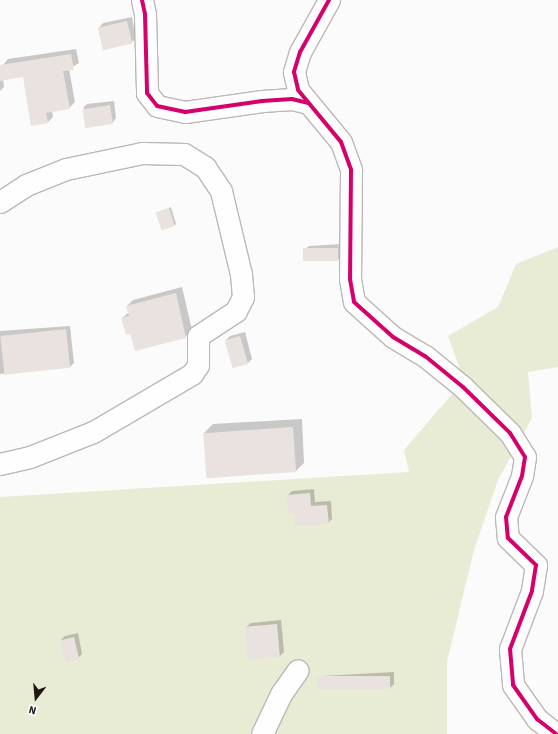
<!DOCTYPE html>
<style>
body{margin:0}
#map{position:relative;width:558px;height:734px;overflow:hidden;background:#fbfbfb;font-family:"Source Sans 3",sans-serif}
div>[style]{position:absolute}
.green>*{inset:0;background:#e9ecd4}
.shadow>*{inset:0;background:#0003}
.building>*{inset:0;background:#eae2de;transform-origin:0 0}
.roads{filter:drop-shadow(1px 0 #bcb8b6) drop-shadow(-1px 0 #bcb8b6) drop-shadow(0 1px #bcb8b6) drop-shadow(0 -1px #bcb8b6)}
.minor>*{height:21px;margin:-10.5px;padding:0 10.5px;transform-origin:10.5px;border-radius:10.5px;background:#fefefe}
.cycleway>*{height:4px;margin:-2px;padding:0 2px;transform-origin:2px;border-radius:2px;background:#d6006c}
span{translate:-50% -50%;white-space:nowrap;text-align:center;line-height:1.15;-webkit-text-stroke:4px #fff;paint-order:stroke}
.north{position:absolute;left:16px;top:678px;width:40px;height:40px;-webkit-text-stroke:3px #fff;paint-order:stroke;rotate:196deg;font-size:11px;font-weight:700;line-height:16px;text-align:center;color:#1f1713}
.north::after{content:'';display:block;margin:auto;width:14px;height:18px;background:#1f1713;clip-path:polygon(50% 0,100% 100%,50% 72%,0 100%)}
</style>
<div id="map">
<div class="green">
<div style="clip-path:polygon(558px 247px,558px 367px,528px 372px,532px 418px,498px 480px,474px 550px,447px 662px,447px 734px,0 734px,0 497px,409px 472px,404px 450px,464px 380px,448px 336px,498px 307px,516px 264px)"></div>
</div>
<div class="shadow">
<div style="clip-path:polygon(132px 17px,136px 38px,132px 42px,103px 48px,99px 28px,103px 23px)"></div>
<div style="clip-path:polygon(76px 49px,79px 63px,69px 69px,75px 102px,69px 108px,52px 111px,53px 117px,48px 122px,24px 76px,3px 79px,4px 87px,0 91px,0 74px,3px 65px,8px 59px)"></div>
<div style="clip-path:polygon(114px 101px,116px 118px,112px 123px,83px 108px,87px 104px)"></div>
<div style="clip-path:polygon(171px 207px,176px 224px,174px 226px,157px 213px)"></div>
<div style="clip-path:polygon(342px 244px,342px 256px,338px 260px,304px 250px,309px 246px)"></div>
<div style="clip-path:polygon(182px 287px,192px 330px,185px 337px,131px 333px,122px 318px,129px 312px,127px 306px,133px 300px)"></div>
<div style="clip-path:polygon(70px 326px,74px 363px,70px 367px,0 374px,0 331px)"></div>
<div style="clip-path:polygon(245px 332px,252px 359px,248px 363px,226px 340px,230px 336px)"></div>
<div style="clip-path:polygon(302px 419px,304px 463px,296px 471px,204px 433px,213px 424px)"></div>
<div style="clip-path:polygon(314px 489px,315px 502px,331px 501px,332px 519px,328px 523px,296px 513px,288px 495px,292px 491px)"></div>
<div style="clip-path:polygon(281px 620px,284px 652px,280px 656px,246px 627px,251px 623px)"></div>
<div style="clip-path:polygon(78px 633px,82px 654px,78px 658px,61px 640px,65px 636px)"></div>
<div style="clip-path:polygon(394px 672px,394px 684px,390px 688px,318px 680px,322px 676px)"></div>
</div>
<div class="building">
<div style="left:127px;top:21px;width:23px;height:30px;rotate:77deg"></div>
<div style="clip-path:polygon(71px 54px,74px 70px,63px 71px,70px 109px,46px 113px,48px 123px,31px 126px,23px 77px,0 81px,0 65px)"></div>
<div style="left:110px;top:105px;width:19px;height:28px;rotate:81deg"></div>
<div style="left:169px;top:208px;width:19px;height:14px;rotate:72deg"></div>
<div style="left:338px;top:248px;width:13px;height:35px;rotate:90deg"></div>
<div style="clip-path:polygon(176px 293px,186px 338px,135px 351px,130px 334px,126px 335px,121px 318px,129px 316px,126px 306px)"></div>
<div style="left:66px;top:329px;width:39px;height:66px;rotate:84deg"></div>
<div style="left:240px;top:336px;width:29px;height:16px;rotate:74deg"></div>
<div style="left:293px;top:427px;width:45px;height:90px;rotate:86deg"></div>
<div style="clip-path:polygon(310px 493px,311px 506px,327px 505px,329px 524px,295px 526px,295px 514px,288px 514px,287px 495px)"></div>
<div style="left:277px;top:624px;width:33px;height:32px;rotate:85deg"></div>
<div style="left:74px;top:637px;width:23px;height:14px;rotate:77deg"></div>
<div style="left:390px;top:676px;width:13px;height:73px;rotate:90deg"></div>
</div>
<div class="roads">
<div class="minor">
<div style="left:142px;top:0;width:14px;rotate:78deg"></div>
<div style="left:145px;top:14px;width:79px;rotate:88.5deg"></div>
<div style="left:147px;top:93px;width:16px;rotate:52deg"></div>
<div style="left:157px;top:106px;width:29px;rotate:12deg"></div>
<div style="left:185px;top:112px;width:78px;rotate:-8.1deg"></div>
<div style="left:262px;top:101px;width:30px;rotate:-4deg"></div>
<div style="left:292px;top:99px;width:16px;rotate:14deg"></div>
<div style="left:329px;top:0;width:60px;rotate:119.1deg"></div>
<div style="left:300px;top:52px;width:21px;rotate:107deg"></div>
<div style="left:294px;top:72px;width:18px;rotate:77deg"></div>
<div style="left:298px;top:90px;width:67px;rotate:50.4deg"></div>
<div style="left:341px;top:142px;width:30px;rotate:70deg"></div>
<div style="left:351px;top:170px;width:109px;rotate:90.5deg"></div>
<div style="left:350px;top:279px;width:23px;rotate:80deg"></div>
<div style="left:354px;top:302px;width:52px;rotate:41.9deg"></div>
<div style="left:393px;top:337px;width:37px;rotate:31deg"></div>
<div style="left:425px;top:356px;width:49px;rotate:39.2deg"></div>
<div style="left:463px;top:387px;width:66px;rotate:44.4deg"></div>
<div style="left:510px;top:433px;width:28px;rotate:58deg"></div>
<div style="left:525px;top:457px;width:19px;rotate:99deg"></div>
<div style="left:522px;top:476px;width:44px;rotate:111.3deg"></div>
<div style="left:506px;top:517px;width:21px;rotate:85deg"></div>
<div style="left:508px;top:538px;width:39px;rotate:44deg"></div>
<div style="left:536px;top:565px;width:26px;rotate:99deg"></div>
<div style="left:532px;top:591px;width:62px;rotate:110.8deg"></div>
<div style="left:510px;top:649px;width:36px;rotate:85deg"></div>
<div style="left:513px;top:685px;width:42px;rotate:54.8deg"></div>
<div style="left:537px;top:719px;width:24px;rotate:38deg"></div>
<div style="left:0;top:202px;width:31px;rotate:-33deg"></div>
<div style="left:26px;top:185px;width:43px;rotate:-21.8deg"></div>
<div style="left:66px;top:169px;width:78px;rotate:-11.9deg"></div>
<div style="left:142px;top:153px;width:42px;rotate:1.4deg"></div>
<div style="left:184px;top:154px;width:25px;rotate:32deg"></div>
<div style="left:205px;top:167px;width:29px;rotate:56deg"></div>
<div style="left:221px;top:191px;width:85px;rotate:76.5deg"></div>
<div style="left:241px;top:274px;width:23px;rotate:85deg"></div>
<div style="left:243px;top:297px;width:16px;rotate:117deg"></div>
<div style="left:236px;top:311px;width:45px;rotate:146.7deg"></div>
<div style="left:198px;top:336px;width:29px;rotate:90deg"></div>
<div style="left:198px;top:365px;width:11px;rotate:124deg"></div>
<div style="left:192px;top:374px;width:115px;rotate:149.6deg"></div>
<div style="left:93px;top:432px;width:68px;rotate:158.4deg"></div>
<div style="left:30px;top:457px;width:31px;rotate:167deg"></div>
<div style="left:262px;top:734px;width:44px;rotate:-64.6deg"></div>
<div style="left:281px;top:694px;width:29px;rotate:-55deg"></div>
</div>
</div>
<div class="cycleway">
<div style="left:142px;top:0;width:14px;rotate:78deg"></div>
<div style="left:145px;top:14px;width:79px;rotate:88.5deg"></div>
<div style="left:147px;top:93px;width:16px;rotate:52deg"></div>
<div style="left:157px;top:106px;width:29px;rotate:12deg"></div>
<div style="left:185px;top:112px;width:78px;rotate:-8.1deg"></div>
<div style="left:262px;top:101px;width:30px;rotate:-4deg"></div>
<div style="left:292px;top:99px;width:16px;rotate:14deg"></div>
<div style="left:329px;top:0;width:60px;rotate:119.1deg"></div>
<div style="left:300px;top:52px;width:21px;rotate:107deg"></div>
<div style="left:294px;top:72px;width:18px;rotate:77deg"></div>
<div style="left:298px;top:90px;width:67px;rotate:50.4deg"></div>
<div style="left:341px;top:142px;width:30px;rotate:70deg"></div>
<div style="left:351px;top:170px;width:109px;rotate:90.5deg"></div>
<div style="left:350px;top:279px;width:23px;rotate:80deg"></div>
<div style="left:354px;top:302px;width:52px;rotate:41.9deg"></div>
<div style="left:393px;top:337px;width:37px;rotate:31deg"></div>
<div style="left:425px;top:356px;width:49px;rotate:39.2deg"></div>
<div style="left:463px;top:387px;width:66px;rotate:44.4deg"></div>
<div style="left:510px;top:433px;width:28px;rotate:58deg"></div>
<div style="left:525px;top:457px;width:19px;rotate:99deg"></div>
<div style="left:522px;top:476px;width:44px;rotate:111.3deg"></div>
<div style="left:506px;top:517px;width:21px;rotate:85deg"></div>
<div style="left:508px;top:538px;width:39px;rotate:44deg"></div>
<div style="left:536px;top:565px;width:26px;rotate:99deg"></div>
<div style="left:532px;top:591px;width:62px;rotate:110.8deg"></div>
<div style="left:510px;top:649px;width:36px;rotate:85deg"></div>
<div style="left:513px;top:685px;width:42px;rotate:54.8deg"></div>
<div style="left:537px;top:719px;width:24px;rotate:38deg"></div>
</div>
<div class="north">N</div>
</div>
